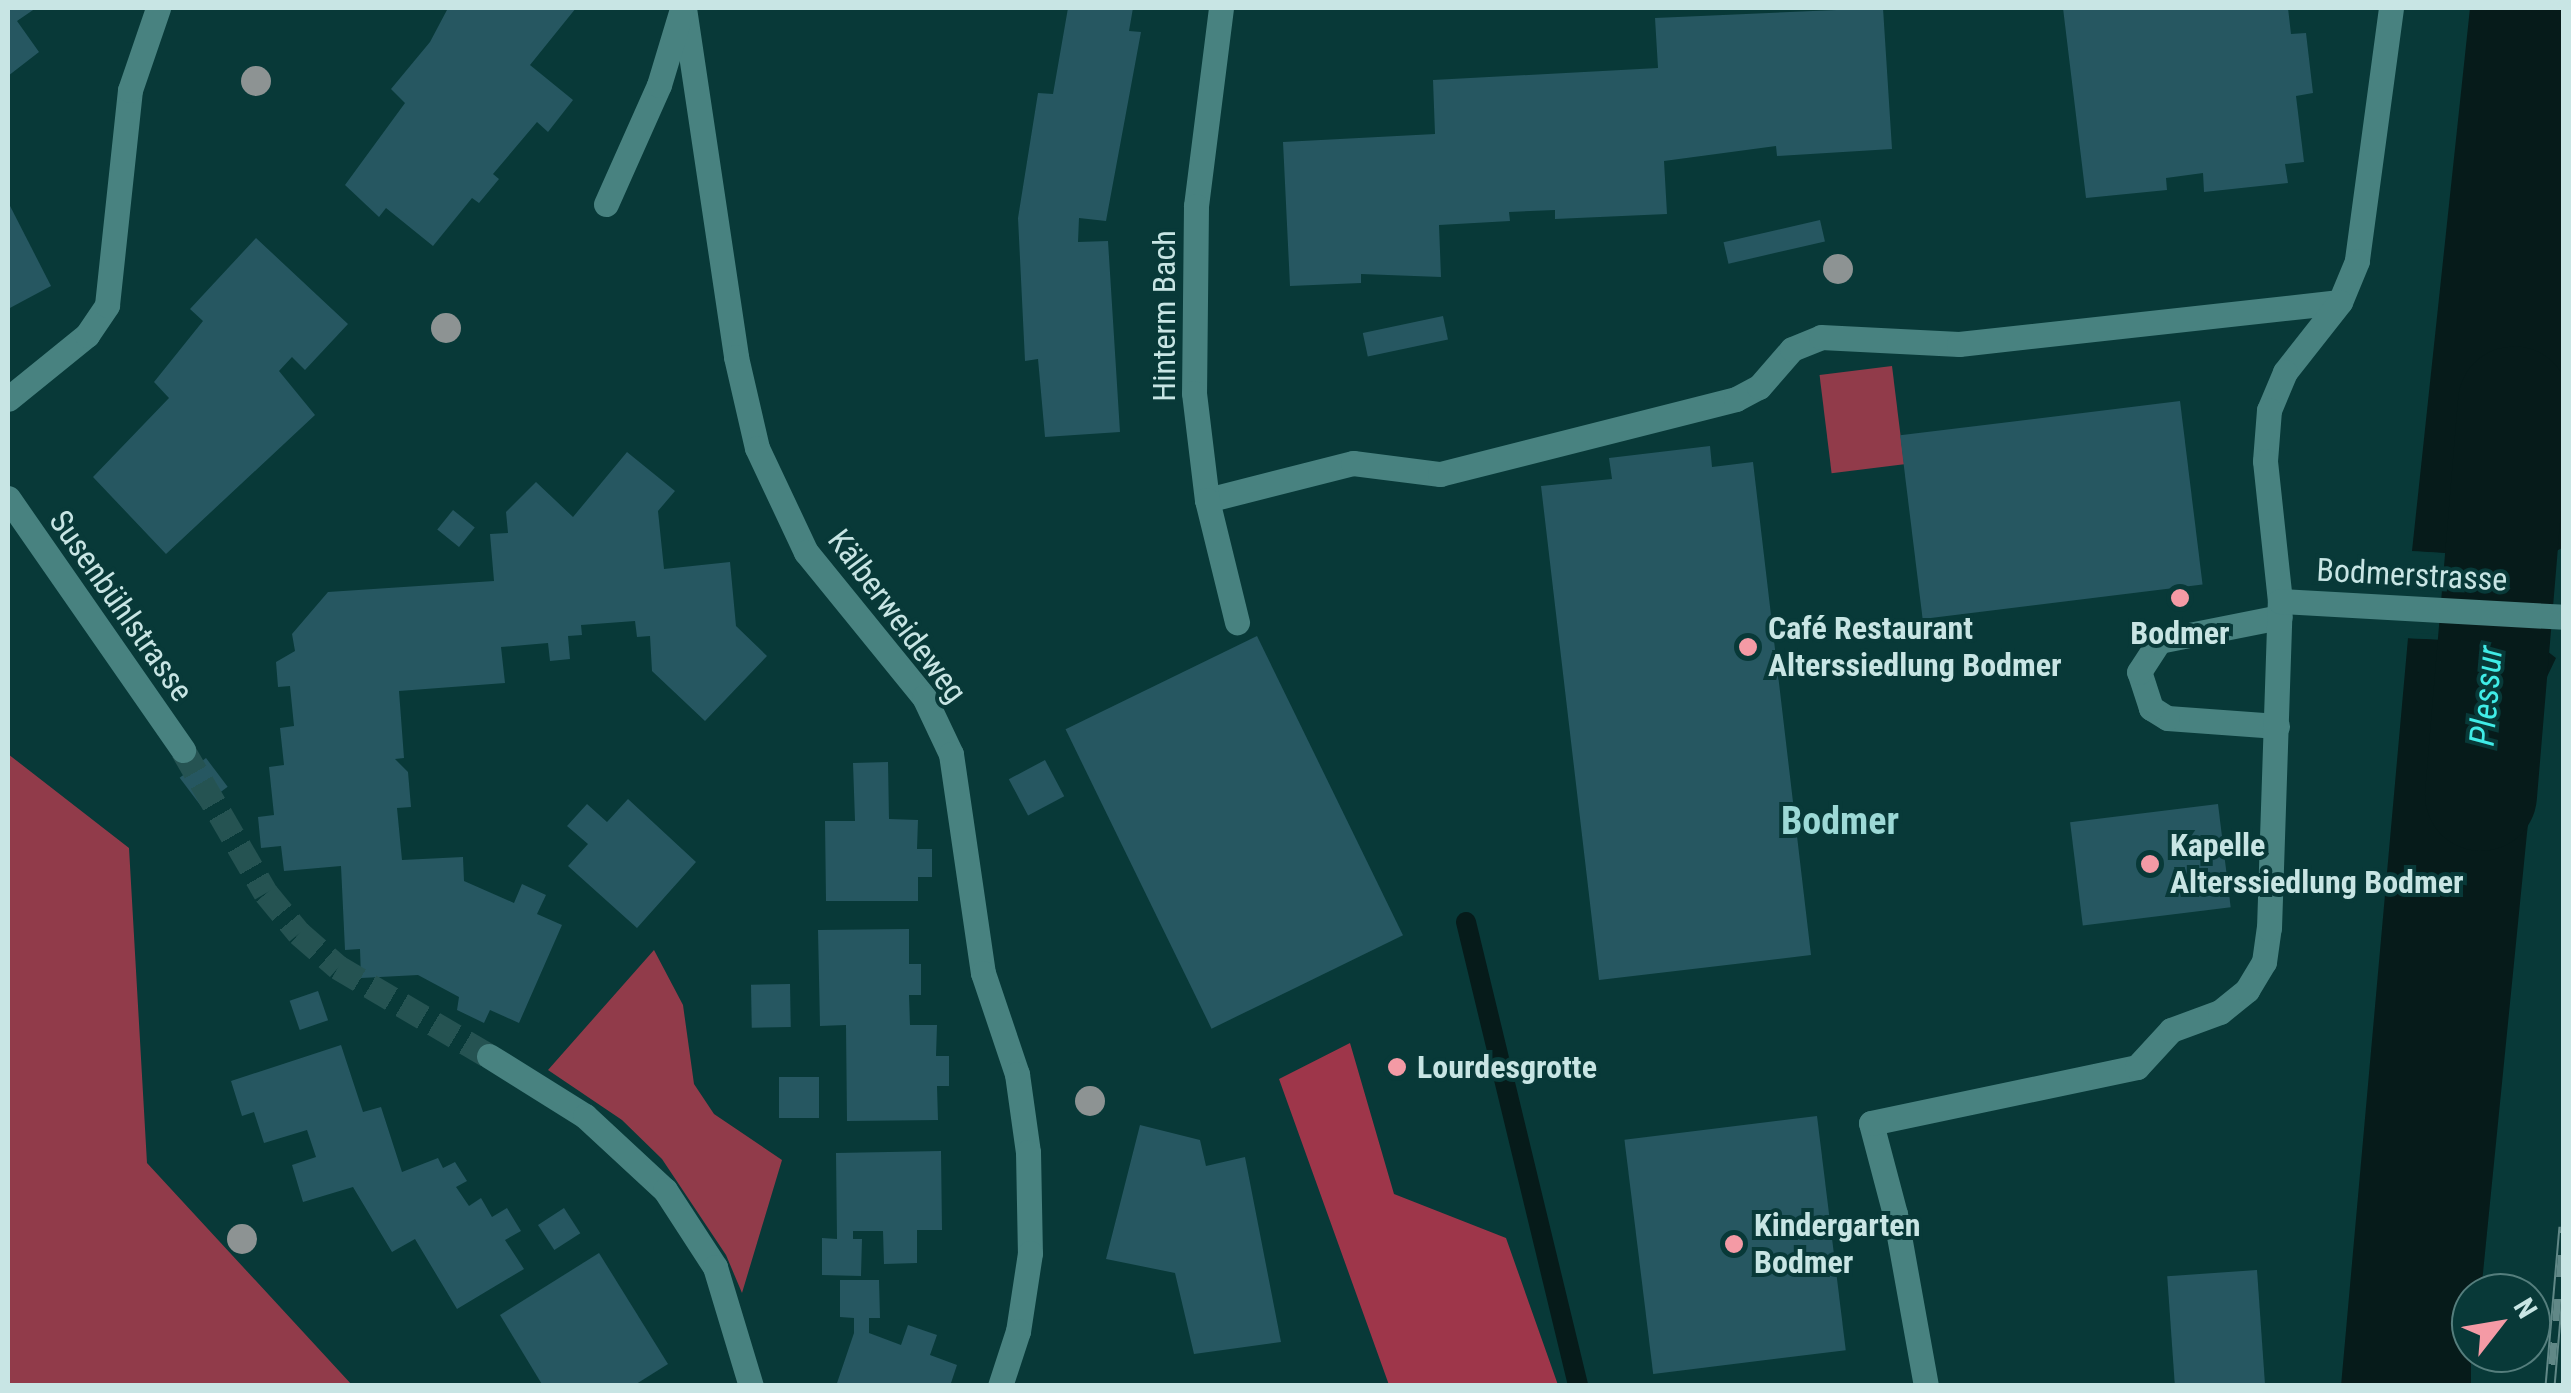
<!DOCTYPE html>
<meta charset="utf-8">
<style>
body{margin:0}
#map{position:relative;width:2571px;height:1393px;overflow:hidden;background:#083938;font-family:"Roboto Condensed",sans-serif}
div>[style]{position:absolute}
.green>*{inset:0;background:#913b4a;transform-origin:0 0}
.forest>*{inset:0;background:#9e364a}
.water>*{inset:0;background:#061b1a}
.pier>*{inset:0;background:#083938}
.stream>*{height:20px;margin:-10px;padding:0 10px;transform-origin:10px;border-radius:10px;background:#061b1a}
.river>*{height:112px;margin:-56px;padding:0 56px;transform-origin:56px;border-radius:56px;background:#061b1a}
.building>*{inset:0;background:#265761;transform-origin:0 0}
.street-tunnel>*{height:25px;margin-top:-12.5px;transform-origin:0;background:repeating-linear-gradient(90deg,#255352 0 25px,transparent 0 37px)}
.lane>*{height:25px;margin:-12.5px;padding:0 12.5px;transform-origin:12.5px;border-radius:12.5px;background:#488280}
.street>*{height:25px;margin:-12.5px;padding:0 12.5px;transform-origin:12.5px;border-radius:12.5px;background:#488280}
.rail>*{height:11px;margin-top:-5.5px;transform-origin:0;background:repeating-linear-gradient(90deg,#083938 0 22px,#618887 0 44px);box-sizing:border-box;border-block:2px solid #618887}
.trees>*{width:30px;height:30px;margin:-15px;border-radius:50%;background:#8d9393}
.dots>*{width:28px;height:28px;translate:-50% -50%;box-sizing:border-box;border:5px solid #083938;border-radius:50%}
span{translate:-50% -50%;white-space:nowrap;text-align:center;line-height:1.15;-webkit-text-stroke:8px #083938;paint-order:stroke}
.street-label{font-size:32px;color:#c8e5e4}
.poi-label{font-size:32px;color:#c8e5e4;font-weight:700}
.left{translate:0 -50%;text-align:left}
.water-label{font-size:35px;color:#40ece7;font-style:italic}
.quarter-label{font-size:38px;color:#9cd9d6;font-weight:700}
.frame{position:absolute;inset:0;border:10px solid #c8e5e4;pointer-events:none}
.north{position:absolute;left:2451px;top:1273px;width:100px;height:100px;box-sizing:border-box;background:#083938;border:2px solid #557e7d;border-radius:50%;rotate:59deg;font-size:28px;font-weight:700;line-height:40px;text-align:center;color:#c8e5e4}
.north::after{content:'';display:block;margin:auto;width:35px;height:45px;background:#f49aa5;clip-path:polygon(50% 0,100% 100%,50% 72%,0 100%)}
</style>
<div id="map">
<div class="green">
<div style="left:1892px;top:366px;width:99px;height:73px;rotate:83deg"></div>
<div style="clip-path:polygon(8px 754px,129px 848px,147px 1163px,352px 1385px,8px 1385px)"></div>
<div style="clip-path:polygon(654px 950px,683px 1005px,694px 1084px,714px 1114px,782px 1160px,742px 1293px,726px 1255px,662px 1159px,622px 1120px,548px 1070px)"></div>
</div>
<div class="forest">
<div style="clip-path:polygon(1350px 1043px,1394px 1194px,1506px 1238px,1558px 1385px,1389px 1385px,1279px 1079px)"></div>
</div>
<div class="water">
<div style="clip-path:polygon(2470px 8px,2563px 8px,2564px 520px,2562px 549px,2541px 559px,2412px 551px)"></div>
<div style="clip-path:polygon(2408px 638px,2538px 644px,2556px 658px,2545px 681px,2527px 833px,2481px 1293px,2471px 1293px,2471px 1385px,2341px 1386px)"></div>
</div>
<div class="pier">
<div style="clip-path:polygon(2564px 547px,2559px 558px,2541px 564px,2407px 551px,2541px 559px)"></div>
<div style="clip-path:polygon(2408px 633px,2539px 639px,2560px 660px,2538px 644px,2403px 638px)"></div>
</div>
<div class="stream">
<div style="left:1466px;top:922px;width:477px;rotate:76.4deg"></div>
</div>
<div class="river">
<div style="left:2481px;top:795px;width:394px;rotate:-85.2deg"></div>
</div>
<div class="building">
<div style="clip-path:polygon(8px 8px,36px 8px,17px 21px,39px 52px,8px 76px)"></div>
<div style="clip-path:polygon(448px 8px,576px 8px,530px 65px,573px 100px,548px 132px,537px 122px,493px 174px,499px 179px,479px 203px,472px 198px,433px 246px,386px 208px,379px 217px,345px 185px,405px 103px,391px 89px,430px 42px)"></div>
<div style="clip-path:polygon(1068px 8px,1133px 8px,1129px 31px,1141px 32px,1106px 221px,1079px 218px,1078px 242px,1108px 241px,1120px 432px,1045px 437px,1038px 359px,1025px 361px,1018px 218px,1038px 93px,1053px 94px)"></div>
<div style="clip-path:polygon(1883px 8px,1892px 149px,1777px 156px,1776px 146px,1664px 161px,1667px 214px,1555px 219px,1555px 210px,1509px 212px,1510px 221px,1439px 225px,1441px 277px,1361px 274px,1361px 283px,1290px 286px,1283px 142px,1435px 134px,1433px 80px,1658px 68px,1655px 18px)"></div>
<div style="clip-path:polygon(2063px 8px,2288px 8px,2291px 34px,2306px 33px,2313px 93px,2296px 96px,2304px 162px,2285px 164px,2288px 183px,2204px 192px,2203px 173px,2166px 178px,2167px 190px,2086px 198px)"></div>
<div style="clip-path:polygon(8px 202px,51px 286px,8px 309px)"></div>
<div style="left:1820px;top:220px;width:22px;height:99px;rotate:77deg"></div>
<div style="clip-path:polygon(256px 238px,348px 324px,305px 370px,292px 357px,279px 371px,315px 415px,166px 554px,93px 477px,169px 398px,154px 382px,203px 321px,190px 309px)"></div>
<div style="left:1443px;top:316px;width:24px;height:82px;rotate:78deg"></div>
<div style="left:2180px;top:401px;width:185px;height:282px;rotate:83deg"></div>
<div style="clip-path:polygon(1710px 446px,1712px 467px,1753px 462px,1811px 955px,1599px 980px,1541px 486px,1612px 479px,1609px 458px)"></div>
<div style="clip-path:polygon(627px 452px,675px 491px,658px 511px,664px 569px,730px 562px,736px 626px,767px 656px,705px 721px,652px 671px,650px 636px,637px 637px,635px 621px,581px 625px,582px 635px,568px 636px,570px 659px,550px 661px,548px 643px,501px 647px,505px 683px,399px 691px,404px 758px,395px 759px,408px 772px,411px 807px,397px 808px,402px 860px,463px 857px,464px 881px,514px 903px,522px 884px,546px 895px,537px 914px,562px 925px,519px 1023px,490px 1010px,484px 1023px,457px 1010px,459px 997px,418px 975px,361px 978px,360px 949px,345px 950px,341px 866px,284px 871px,281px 846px,261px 848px,258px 817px,274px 815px,269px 767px,284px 765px,280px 728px,294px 726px,290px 686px,278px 687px,276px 662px,295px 651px,292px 634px,328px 592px,494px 581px,490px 534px,508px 533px,506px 512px,536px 482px,573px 517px)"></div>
<div style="left:453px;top:510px;width:28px;height:25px;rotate:39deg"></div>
<div style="left:1257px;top:636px;width:333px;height:213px;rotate:64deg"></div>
<div style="left:206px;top:758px;width:36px;height:33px;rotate:53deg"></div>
<div style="left:1045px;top:760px;width:41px;height:41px;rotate:62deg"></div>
<div style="clip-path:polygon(888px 762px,889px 819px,918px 820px,917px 849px,932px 849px,932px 877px,918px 877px,918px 901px,826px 901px,825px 821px,855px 821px,853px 763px)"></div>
<div style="clip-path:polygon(628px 799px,696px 862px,637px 928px,568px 866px,588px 844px,567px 826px,587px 804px,607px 822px)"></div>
<div style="left:2218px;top:804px;width:104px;height:149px;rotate:83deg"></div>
<div style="clip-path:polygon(909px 929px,909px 964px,921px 964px,921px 995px,909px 995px,910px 1025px,937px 1025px,936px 1056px,949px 1056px,949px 1086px,937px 1086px,938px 1120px,847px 1121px,846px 1025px,820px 1026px,818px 930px)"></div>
<div style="left:790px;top:984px;width:43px;height:39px;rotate:89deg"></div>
<div style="left:318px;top:991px;width:31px;height:30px;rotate:71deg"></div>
<div style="clip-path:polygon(341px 1045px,363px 1112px,381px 1107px,402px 1172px,438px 1158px,443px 1168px,455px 1162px,467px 1181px,456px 1187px,469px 1206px,481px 1198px,492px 1217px,507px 1208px,521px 1231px,505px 1240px,524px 1269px,457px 1309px,415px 1239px,392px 1252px,353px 1187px,303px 1202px,292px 1165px,316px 1157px,307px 1130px,264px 1143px,254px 1112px,242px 1116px,231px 1081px)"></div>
<div style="left:779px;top:1077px;width:40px;height:41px"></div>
<div style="left:1817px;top:1116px;width:236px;height:194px;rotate:83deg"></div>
<div style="clip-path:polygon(1140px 1125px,1200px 1140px,1206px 1166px,1245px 1157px,1281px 1342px,1194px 1354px,1175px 1273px,1106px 1259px)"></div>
<div style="clip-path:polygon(941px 1151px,942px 1230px,917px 1230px,917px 1263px,884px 1264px,883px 1231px,853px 1231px,853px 1239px,862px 1239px,861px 1276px,822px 1275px,822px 1238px,837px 1239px,836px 1153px)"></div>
<div style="left:564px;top:1208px;width:30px;height:31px;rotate:57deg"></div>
<div style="clip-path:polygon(599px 1253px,668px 1364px,633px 1386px,543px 1386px,500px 1315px)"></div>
<div style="left:2257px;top:1270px;width:115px;height:90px;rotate:86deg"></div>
<div style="clip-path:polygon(840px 1280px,879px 1280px,880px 1318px,869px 1318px,869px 1333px,901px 1345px,908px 1325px,937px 1335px,930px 1355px,957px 1365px,950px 1386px,836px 1386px,854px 1333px,854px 1318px,840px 1317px)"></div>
</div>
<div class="street-tunnel">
<div style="left:183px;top:750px;width:165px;rotate:59.9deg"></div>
<div style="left:266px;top:893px;width:52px;rotate:50.5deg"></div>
<div style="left:299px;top:933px;width:52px;rotate:41.1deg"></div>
<div style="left:338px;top:967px;width:175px;rotate:30.5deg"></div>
</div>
<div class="lane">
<div style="left:684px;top:8px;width:353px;rotate:81.5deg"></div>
<div style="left:736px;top:357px;width:93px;rotate:77deg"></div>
<div style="left:757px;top:448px;width:115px;rotate:64.8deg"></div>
<div style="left:806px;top:552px;width:187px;rotate:50.9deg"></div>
<div style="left:924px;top:697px;width:63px;rotate:64.7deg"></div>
<div style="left:951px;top:754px;width:221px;rotate:81.7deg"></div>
<div style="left:983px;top:973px;width:107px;rotate:71.4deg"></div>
<div style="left:1017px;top:1074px;width:79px;rotate:82deg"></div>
<div style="left:1028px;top:1152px;width:101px;rotate:88.9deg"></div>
<div style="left:1030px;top:1253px;width:79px;rotate:98.7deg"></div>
<div style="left:1018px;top:1331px;width:58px;rotate:108.1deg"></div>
<div style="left:606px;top:204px;width:130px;rotate:-66deg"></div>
<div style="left:659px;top:85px;width:76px;rotate:-73.2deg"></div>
<div style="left:8px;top:399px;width:102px;rotate:-39deg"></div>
<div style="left:87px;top:335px;width:36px;rotate:-56deg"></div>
<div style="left:107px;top:305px;width:216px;rotate:-83.9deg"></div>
<div style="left:130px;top:90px;width:87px;rotate:-71.1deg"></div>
<div style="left:1207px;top:500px;width:151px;rotate:-14.2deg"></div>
<div style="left:1353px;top:463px;width:88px;rotate:7.2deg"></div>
<div style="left:1440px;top:474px;width:305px;rotate:-14.2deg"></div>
<div style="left:1736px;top:399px;width:26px;rotate:-28deg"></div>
<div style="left:1759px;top:387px;width:50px;rotate:-49deg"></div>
<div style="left:1792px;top:349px;width:31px;rotate:-22deg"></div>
<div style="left:1821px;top:337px;width:138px;rotate:2.9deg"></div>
<div style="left:1959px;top:344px;width:383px;rotate:-6.3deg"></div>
<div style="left:2277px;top:726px;width:110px;rotate:-175.8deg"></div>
<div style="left:2167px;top:718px;width:19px;rotate:-148deg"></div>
<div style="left:2151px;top:708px;width:38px;rotate:-108deg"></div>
<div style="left:2139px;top:672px;width:37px;rotate:-57deg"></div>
<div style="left:2159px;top:641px;width:123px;rotate:-11.2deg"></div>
<div style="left:1926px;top:1386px;width:175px;rotate:-100.2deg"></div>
<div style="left:1895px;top:1214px;width:94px;rotate:-104.8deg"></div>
<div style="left:1871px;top:1123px;width:272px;rotate:-11.9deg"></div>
<div style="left:2137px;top:1067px;width:50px;rotate:-47.4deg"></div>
<div style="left:2171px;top:1030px;width:52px;rotate:-20.2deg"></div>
<div style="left:2220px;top:1012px;width:35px;rotate:-39deg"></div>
<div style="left:2247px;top:990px;width:33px;rotate:-59deg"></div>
<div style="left:2264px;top:962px;width:34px;rotate:-82deg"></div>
<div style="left:2269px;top:928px;width:327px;rotate:-88.1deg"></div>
</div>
<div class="street">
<div style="left:1221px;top:8px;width:200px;rotate:97.2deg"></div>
<div style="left:1196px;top:206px;width:187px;rotate:90.6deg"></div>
<div style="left:1194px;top:393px;width:108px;rotate:83.1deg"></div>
<div style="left:1207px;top:500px;width:126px;rotate:76.2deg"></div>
<div style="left:2391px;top:8px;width:255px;rotate:97.7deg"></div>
<div style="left:2357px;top:261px;width:44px;rotate:112.5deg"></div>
<div style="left:2340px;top:302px;width:89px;rotate:128.2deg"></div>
<div style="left:2285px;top:372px;width:41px;rotate:112.8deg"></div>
<div style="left:2269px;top:410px;width:51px;rotate:94.5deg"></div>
<div style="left:2265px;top:461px;width:141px;rotate:83.9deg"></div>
<div style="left:2280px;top:601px;width:284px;rotate:3.2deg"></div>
<div style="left:8px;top:498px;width:307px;rotate:55.2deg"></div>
<div style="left:489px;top:1056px;width:113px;rotate:32deg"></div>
<div style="left:585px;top:1116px;width:109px;rotate:42.8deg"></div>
<div style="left:665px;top:1190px;width:92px;rotate:57deg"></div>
<div style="left:715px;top:1267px;width:124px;rotate:73.2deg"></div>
</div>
<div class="rail">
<div style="left:2550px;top:1386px;width:160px;rotate:-85deg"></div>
</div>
<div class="trees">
<div style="left:256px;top:81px"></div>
<div style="left:1838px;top:269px"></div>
<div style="left:446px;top:328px"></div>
<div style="left:1090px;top:1101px"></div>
<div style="left:242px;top:1239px"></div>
</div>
<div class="dots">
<div style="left:2180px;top:598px;background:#f49aa5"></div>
<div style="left:1748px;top:647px;background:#f49aa5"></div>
<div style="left:2150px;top:864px;background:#f49aa5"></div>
<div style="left:1397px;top:1067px;background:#f49aa5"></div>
<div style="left:1734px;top:1244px;background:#f49aa5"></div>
</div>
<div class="street-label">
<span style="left:1164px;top:316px;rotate:-90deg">Hinterm Bach</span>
<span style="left:2412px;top:575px;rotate:3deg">Bodmerstrasse</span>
<span style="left:121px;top:606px;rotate:55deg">Susenbühlstrasse</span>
<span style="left:897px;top:616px;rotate:53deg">Kälberweideweg</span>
</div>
<div class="poi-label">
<span class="left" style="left:1768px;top:647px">Café Restaurant<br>Alterssiedlung Bodmer</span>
<span style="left:2180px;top:633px">Bodmer</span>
<span class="left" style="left:2170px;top:864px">Kapelle<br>Alterssiedlung Bodmer</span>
<span class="left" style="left:1417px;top:1067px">Lourdesgrotte</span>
<span class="left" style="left:1754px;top:1244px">Kindergarten<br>Bodmer</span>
</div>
<div class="water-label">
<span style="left:2487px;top:696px;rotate:-85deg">Plessur</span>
</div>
<div class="quarter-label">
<span style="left:1840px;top:822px">Bodmer</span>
</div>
<div class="frame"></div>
<div class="north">N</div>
</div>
